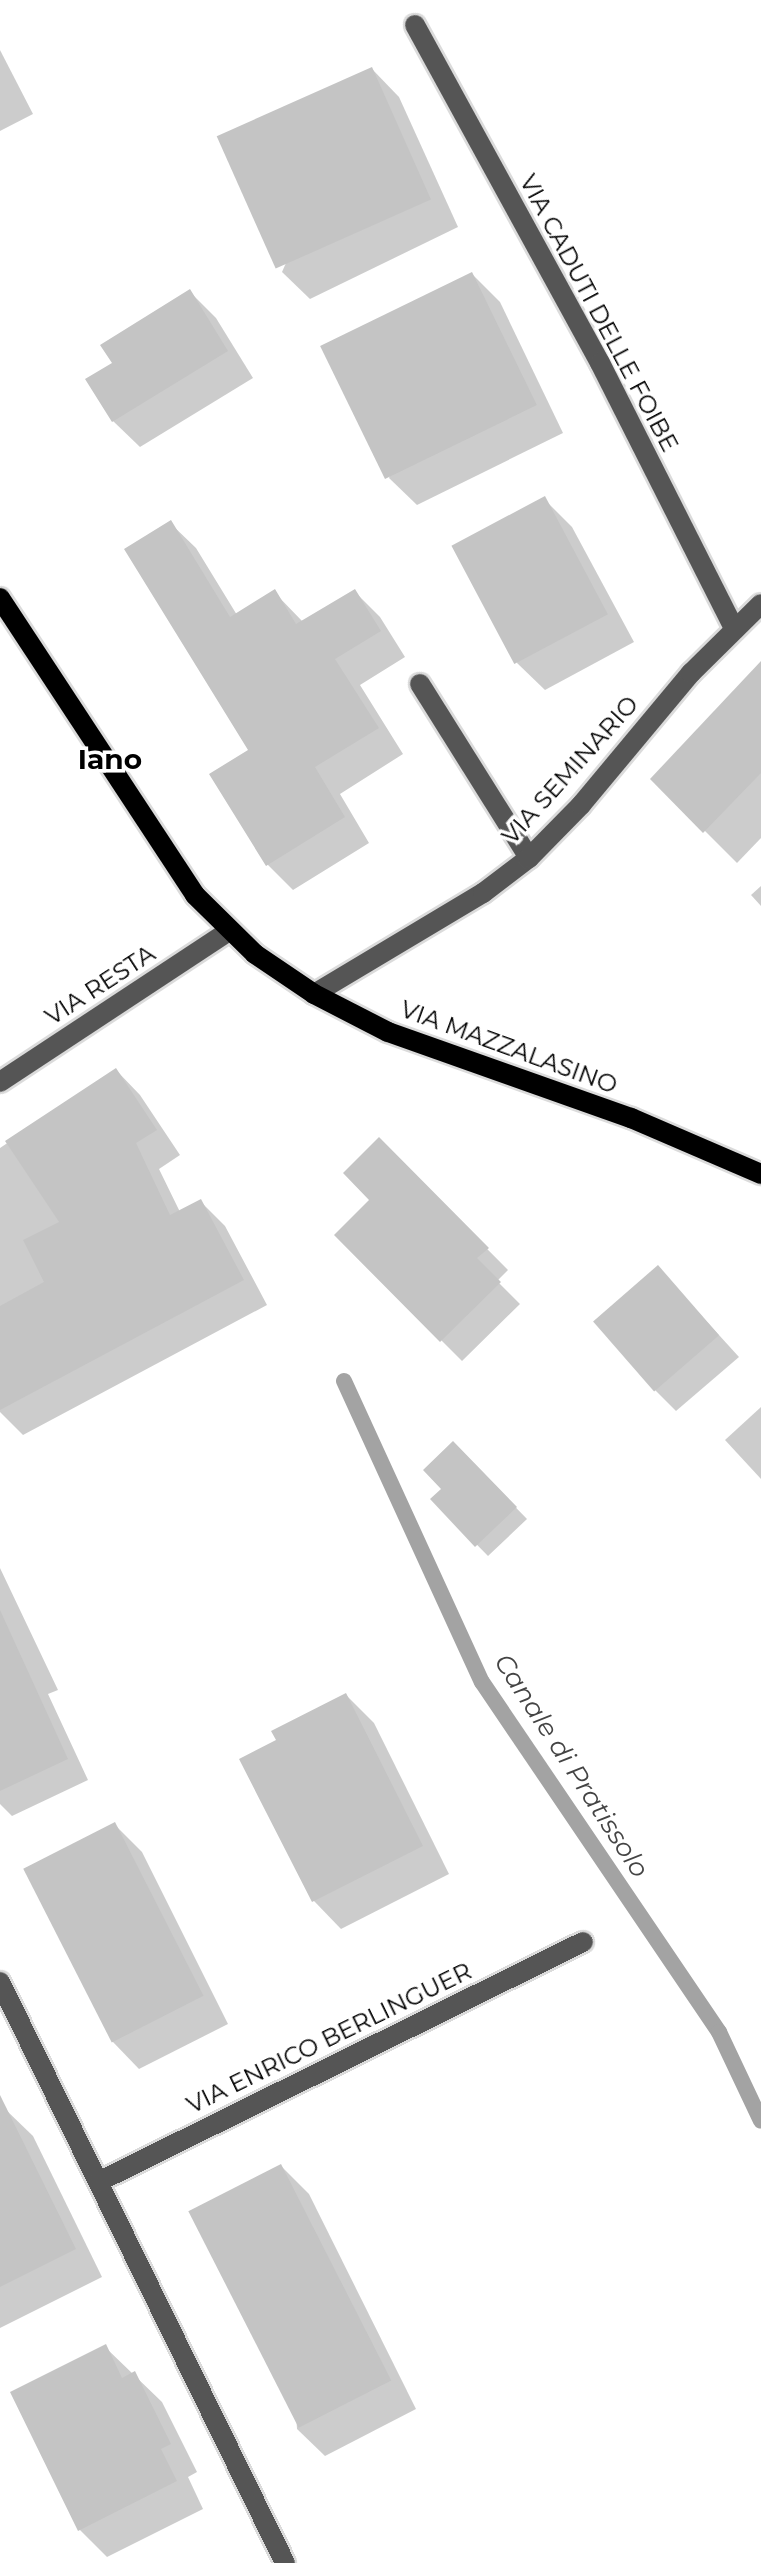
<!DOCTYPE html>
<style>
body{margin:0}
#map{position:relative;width:761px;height:2563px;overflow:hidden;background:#fff;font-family:Montserrat,sans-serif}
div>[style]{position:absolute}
.shadow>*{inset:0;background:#0003}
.stream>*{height:16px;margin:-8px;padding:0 8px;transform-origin:8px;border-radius:8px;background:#a3a3a3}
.building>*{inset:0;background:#c4c4c4;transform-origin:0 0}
.roads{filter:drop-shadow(2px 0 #dbdbdb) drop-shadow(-2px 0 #dbdbdb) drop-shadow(0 2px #dbdbdb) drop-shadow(0 -2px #dbdbdb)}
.minor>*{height:20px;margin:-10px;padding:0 10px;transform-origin:10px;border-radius:10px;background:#555}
.major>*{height:20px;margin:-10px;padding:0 10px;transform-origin:10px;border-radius:10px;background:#000}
span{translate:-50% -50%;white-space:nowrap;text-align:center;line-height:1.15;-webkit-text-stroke:7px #fff;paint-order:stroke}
.street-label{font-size:24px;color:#000}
.water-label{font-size:26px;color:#444;font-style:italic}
.quarter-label{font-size:28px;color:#000;font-weight:700}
</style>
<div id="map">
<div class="shadow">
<div style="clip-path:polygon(0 50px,33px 114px,0 131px)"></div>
<div style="clip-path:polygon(372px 69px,399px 97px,458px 227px,310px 299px,282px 272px)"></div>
<div style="clip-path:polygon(472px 274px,500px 302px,563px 433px,417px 505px,389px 478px)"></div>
<div style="clip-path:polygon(190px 292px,216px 318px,253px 378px,140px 447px,113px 421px,114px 363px)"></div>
<div style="clip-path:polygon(544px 499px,572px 527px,634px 642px,545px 690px,517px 663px)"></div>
<div style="clip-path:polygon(170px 523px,196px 548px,237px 615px,274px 592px,303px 622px,354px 591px,380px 617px,405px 657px,360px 685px,403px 754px,340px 794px,369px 843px,293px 890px,268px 865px,250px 751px)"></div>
<div style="clip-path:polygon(761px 670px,761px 838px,737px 863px,653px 779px)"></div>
<div style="clip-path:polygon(761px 886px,761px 906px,751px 895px)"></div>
<div style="clip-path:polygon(116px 1070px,140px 1095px,180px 1155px,159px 1169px,180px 1212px,200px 1201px,225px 1226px,267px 1305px,23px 1435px,0 1412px,0 1148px)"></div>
<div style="clip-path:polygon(379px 1140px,508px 1270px,497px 1281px,520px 1304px,462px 1361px,336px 1235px,372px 1200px)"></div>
<div style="clip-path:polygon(658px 1268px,739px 1357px,676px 1411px,655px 1390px)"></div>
<div style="clip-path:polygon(761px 1407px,761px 1479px,725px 1440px)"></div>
<div style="clip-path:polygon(453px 1443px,527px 1519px,488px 1556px,433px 1500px,444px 1489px)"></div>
<div style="clip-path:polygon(0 1568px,58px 1690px,48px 1694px,88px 1780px,12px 1816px,0 1804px)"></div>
<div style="clip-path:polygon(346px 1695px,374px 1723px,449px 1874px,341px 1929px,314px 1901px,278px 1741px)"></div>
<div style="clip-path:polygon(114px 1824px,142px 1852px,228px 2024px,139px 2069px,112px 2041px)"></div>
<div style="clip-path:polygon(5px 2109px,33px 2136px,102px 2277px,0 2328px,0 2111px)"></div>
<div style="clip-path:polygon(281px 2166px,309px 2194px,416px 2409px,325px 2456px,297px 2429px)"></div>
<div style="clip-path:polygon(105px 2347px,162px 2402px,197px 2472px,188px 2477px,203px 2509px,107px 2557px,79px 2529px)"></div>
</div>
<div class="stream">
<div style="left:344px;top:1381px;width:331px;rotate:65.4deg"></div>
<div style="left:482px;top:1682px;width:423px;rotate:55.9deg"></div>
<div style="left:719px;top:2032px;width:98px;rotate:64.7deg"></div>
</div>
<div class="building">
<div style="left:372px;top:67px;width:145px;height:170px;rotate:66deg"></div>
<div style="left:472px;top:272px;width:148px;height:169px;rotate:64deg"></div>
<div style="clip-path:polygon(190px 289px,228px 351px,112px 422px,85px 379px,112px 363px,100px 345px)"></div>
<div style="left:545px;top:496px;width:134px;height:106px;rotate:62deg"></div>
<div style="clip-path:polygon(171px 520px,230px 617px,275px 589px,296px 624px,355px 589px,381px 631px,335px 659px,379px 728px,315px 767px,345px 817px,266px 866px,209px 774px,248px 750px,124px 549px)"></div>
<div style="clip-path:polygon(761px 661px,761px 773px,703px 833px,650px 779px)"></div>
<div style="clip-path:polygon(116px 1068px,157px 1130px,136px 1143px,170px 1215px,201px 1199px,244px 1280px,0 1410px,0 1306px,44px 1282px,23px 1240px,59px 1222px,5px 1141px)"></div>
<div style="clip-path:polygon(379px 1137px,489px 1248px,477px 1258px,501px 1282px,440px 1342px,334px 1235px,369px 1200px,343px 1173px)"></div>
<div style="left:658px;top:1265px;width:93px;height:86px;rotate:49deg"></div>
<div style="clip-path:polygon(453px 1441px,517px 1507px,475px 1547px,430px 1499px,441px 1489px,423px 1470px)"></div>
<div style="clip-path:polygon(0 1610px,68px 1759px,0 1791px)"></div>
<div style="clip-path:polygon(346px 1693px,423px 1846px,312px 1902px,239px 1759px,276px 1740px,271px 1731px)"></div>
<div style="left:115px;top:1822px;width:195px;height:103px;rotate:63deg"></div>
<div style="clip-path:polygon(0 2095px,76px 2249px,0 2287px)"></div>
<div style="left:281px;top:2164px;width:243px;height:104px;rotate:63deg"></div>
<div style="clip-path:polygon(106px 2344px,122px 2378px,135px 2371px,171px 2444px,161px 2449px,177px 2481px,78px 2531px,10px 2392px)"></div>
</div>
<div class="roads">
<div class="minor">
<div style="left:415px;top:25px;width:385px;rotate:61.3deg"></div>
<div style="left:600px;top:363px;width:297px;rotate:63.2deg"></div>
<div style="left:420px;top:684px;width:205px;rotate:57.9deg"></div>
<div style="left:314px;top:994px;width:197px;rotate:-30.9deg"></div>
<div style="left:483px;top:893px;width:58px;rotate:-37.3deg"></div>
<div style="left:529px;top:858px;width:74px;rotate:-45.5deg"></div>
<div style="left:581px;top:805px;width:172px;rotate:-50.2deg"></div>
<div style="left:691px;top:673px;width:98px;rotate:-44.6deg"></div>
<div style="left:0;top:1082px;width:274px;rotate:-33.4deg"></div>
<div style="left:0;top:1982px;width:647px;rotate:63.87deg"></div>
<div style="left:98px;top:2182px;width:541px;rotate:-26.33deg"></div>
</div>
<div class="major">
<div style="left:0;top:598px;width:355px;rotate:56.7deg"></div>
<div style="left:195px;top:895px;width:84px;rotate:44.5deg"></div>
<div style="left:255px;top:954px;width:71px;rotate:34.1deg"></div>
<div style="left:314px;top:994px;width:83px;rotate:27.2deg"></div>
<div style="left:388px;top:1032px;width:258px;rotate:19.5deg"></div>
<div style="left:631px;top:1118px;width:142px;rotate:23.3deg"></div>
</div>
</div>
<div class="street-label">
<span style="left:599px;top:313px;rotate:62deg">VIA CADUTI DELLE FOIBE</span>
<span style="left:570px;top:770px;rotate:-48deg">VIA SEMINARIO</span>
<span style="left:100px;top:985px;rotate:-33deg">VIA RESTA</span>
<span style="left:509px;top:1047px;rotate:20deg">VIA MAZZALASINO</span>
<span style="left:329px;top:2038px;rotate:-26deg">VIA ENRICO BERLINGUER</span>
</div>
<div class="water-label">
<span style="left:571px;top:1766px;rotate:57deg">Canale di Pratissolo</span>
</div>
<div class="quarter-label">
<span style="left:110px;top:759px">Iano</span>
</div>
</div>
